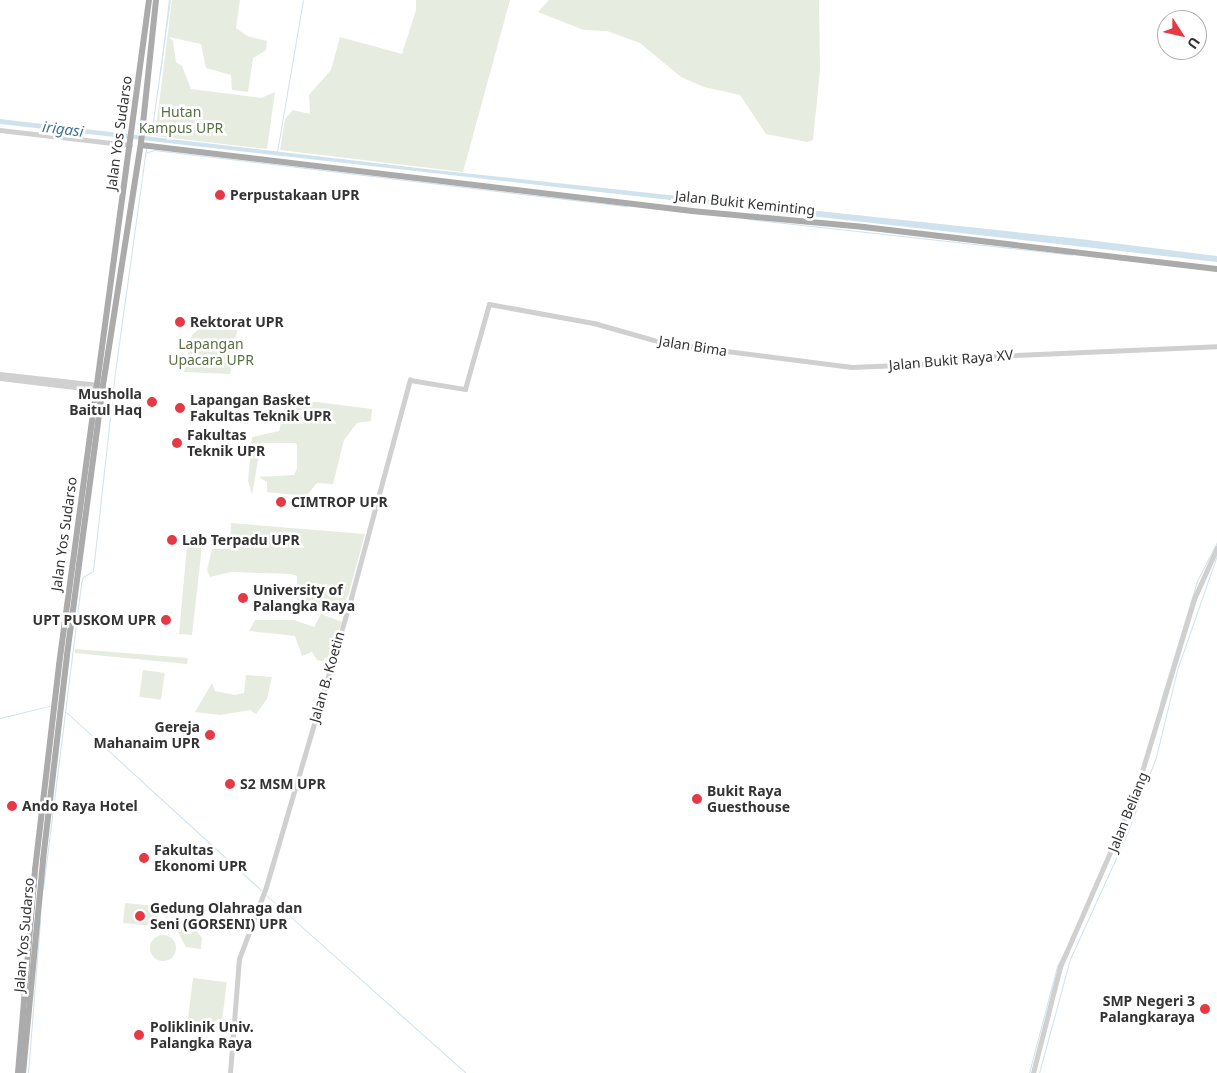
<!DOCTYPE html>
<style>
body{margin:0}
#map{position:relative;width:1217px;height:1073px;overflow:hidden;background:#fff;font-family:"Noto Sans",sans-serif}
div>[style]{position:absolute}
.green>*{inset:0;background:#e6ecdf;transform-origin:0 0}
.round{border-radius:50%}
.water>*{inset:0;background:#cfe2ee}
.stream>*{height:1px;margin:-0.5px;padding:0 0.5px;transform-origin:0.5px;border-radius:0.5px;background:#cfe2ee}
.minor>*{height:4.5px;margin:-2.25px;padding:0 2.25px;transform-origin:2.25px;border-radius:2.25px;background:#d0d0d0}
.major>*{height:5.5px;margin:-2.75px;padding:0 2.75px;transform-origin:2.75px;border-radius:2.75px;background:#ababab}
.dots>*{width:14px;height:14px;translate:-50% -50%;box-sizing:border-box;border:2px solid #fff;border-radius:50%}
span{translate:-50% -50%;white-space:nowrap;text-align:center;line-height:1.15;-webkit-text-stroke:5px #fff;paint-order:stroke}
.park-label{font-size:14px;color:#56703f}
.street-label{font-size:14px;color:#333}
.poi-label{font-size:14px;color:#333;font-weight:700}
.left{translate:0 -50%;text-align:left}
.right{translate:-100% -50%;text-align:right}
.water-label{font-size:15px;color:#3f7597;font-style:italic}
.north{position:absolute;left:1157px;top:10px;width:50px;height:50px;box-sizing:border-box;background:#fff;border:1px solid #adadad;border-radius:50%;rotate:125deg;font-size:14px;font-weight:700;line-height:20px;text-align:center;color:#333}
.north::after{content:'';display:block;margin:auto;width:18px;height:22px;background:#e63946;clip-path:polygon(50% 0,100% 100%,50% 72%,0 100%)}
</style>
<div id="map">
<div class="green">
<div style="clip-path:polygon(172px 0,240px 0,236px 28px,247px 36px,267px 41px,266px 50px,253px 58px,248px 92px,232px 90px,231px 75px,206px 68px,201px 44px,169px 37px,173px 41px,176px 62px,182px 66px,191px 89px,261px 98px,275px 92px,267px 149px,155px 136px)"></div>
<div style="clip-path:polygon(416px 0,510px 0,463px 172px,280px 150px,285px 119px,293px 110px,310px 114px,309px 95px,331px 70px,340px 37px,402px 54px,416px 10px)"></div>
<div style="clip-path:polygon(549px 0,819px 0,820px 70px,813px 140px,807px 142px,766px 134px,740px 95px,704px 87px,681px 77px,640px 43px,607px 31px,584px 30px,538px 12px)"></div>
<div style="clip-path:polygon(199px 329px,237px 330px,230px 374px,184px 372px,192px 335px)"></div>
<div style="clip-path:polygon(317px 402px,372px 409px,371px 421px,357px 423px,344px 440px,333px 484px,317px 483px,306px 496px,267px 492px,267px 482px,259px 477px,294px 475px,297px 468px,297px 445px,295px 443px,261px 443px,252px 495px,248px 481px,252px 437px,279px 431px,286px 403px)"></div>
<div style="clip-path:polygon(231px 523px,365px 534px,349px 593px,339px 613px,297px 600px,297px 576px,292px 574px,231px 572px,210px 577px,207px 570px,212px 549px,230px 549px)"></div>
<div style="clip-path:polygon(187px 546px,202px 546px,192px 635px,179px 634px)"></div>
<div style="clip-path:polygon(321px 614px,342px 622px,326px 662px,317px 660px,312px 652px,302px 656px,295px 636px,249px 631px,255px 620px,294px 620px,314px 627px)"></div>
<div style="clip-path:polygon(75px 649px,188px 658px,187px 664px,75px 653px)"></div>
<div style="left:143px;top:670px;width:22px;height:27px;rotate:8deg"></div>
<div style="clip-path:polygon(246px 675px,272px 677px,267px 699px,256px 714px,250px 710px,220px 715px,195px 712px,212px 683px,215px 691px,235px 695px,244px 693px)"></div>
<div style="clip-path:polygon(125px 903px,154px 906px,153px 911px,158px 911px,157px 921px,152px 921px,152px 926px,123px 923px)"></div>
<div style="clip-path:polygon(170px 919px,190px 922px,202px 938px,201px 949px,186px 947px,178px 932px,170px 928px)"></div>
<div class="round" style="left:150px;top:935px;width:26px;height:26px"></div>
<div style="left:193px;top:978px;width:34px;height:47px;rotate:7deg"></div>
</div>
<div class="water">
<div style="clip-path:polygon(0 119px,435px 170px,1080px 239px,1217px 256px,1217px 262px,0 124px)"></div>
</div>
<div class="stream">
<div style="left:160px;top:74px;width:75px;rotate:-83.1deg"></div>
<div style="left:151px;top:135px;width:136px;rotate:-82deg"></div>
<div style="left:277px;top:152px;width:154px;rotate:-80.3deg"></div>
<div style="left:145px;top:153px;width:9px;rotate:-18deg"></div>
<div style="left:154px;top:150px;width:476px;rotate:6.8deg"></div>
<div style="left:748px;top:219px;width:326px;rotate:6.3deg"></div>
<div style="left:1160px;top:703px;width:127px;rotate:-73.1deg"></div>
<div style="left:1197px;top:581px;width:44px;rotate:-62.9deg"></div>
<div style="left:66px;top:712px;width:265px;rotate:42.4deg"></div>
<div style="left:0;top:718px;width:55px;rotate:-13.8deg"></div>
<div style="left:1109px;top:849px;width:63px;rotate:-66.7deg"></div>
<div style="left:43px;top:889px;width:308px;rotate:-82.9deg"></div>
<div style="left:81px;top:583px;width:6px;rotate:-72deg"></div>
<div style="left:83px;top:577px;width:12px;rotate:-31deg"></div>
<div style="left:93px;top:571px;width:200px;rotate:-83.7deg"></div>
<div style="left:115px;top:372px;width:226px;rotate:-82.1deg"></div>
<div style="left:265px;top:894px;width:269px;rotate:41.7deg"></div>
<div style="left:28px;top:1073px;width:153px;rotate:-85.5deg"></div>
<div style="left:1029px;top:1073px;width:111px;rotate:-75.3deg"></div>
<div style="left:1057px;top:966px;width:25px;rotate:-63deg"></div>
<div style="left:1039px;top:1073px;width:118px;rotate:-74.8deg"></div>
<div style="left:1070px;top:959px;width:135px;rotate:-65.5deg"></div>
<div style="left:1126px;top:836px;width:85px;rotate:-69.2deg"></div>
<div style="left:1156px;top:757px;width:89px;rotate:-76.4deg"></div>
<div style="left:1177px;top:670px;width:122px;rotate:-70.8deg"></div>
</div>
<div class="minor">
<div style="left:0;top:130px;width:131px;rotate:6.6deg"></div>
<div style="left:0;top:374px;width:99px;rotate:6.4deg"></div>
<div style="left:0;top:378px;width:100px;rotate:6.9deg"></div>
<div style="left:230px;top:1073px;width:114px;rotate:-85.5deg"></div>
<div style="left:239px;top:959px;width:77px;rotate:-69.4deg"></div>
<div style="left:266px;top:887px;width:301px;rotate:-73.6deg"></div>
<div style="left:351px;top:598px;width:226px;rotate:-74.9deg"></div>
<div style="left:410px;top:380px;width:56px;rotate:9.3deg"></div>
<div style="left:465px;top:389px;width:88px;rotate:-74.2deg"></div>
<div style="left:489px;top:304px;width:107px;rotate:10.3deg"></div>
<div style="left:594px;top:323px;width:73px;rotate:15.9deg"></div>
<div style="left:664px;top:343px;width:189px;rotate:7.3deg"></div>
<div style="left:851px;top:367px;width:74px;rotate:-2.3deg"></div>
<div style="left:925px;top:364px;width:23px;rotate:-15deg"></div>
<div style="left:947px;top:358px;width:270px;rotate:-2.5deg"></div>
<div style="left:1033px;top:1073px;width:109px;rotate:-75.7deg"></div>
<div style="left:1060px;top:967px;width:184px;rotate:-66.4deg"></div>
<div style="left:1134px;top:798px;width:208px;rotate:-73.2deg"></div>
<div style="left:1194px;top:599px;width:56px;rotate:-65.7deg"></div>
</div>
<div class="major">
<div style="left:141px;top:145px;width:555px;rotate:6.83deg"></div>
<div style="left:692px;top:211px;width:173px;rotate:5.3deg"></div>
<div style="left:864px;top:227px;width:355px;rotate:6.8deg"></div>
<div style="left:18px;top:1073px;width:204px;rotate:-85.2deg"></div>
<div style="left:35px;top:870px;width:206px;rotate:-83.3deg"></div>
<div style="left:59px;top:665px;width:671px;rotate:-82.29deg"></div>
<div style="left:23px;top:1073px;width:214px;rotate:-84.6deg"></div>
<div style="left:43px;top:860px;width:206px;rotate:-83.3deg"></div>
<div style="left:67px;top:655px;width:278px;rotate:-82.4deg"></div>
<div style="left:104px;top:379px;width:239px;rotate:-81.1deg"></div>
<div style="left:141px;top:143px;width:144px;rotate:-84deg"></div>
</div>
<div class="dots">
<div style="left:220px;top:195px;background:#e63946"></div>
<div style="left:180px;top:322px;background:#e63946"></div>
<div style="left:152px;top:402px;background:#e63946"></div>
<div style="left:180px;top:408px;background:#e63946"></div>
<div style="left:177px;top:443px;background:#e63946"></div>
<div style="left:281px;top:502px;background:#e63946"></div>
<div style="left:172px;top:540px;background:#e63946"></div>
<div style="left:243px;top:598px;background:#e63946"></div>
<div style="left:166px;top:620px;background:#e63946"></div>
<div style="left:210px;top:735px;background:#e63946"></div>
<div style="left:230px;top:784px;background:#e63946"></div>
<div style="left:697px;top:799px;background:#e63946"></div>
<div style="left:12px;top:806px;background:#e63946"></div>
<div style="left:144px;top:858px;background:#e63946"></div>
<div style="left:140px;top:916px;background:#e63946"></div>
<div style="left:1205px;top:1009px;background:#e63946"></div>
<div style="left:139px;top:1035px;background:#e63946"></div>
</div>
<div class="park-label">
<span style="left:181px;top:120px">Hutan<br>Kampus UPR</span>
<span style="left:211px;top:352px">Lapangan<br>Upacara UPR</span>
</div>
<div class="street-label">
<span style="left:119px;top:133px;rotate:-82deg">Jalan Yos Sudarso</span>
<span style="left:745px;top:203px;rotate:6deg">Jalan Bukit Keminting</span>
<span style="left:693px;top:346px;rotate:9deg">Jalan Bima</span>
<span style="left:951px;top:360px;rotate:-5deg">Jalan Bukit Raya XV</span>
<span style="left:64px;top:534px;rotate:-82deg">Jalan Yos Sudarso</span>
<span style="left:327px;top:677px;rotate:-74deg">Jalan B. Koetin</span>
<span style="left:1128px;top:812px;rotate:-68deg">Jalan Beliang</span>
<span style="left:24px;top:935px;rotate:-85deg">Jalan Yos Sudarso</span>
</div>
<div class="poi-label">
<span class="left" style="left:230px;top:195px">Perpustakaan UPR</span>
<span class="left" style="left:190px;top:322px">Rektorat UPR</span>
<span class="right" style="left:142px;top:402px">Musholla<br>Baitul Haq</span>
<span class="left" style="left:190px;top:408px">Lapangan Basket<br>Fakultas Teknik UPR</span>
<span class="left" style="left:187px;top:443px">Fakultas<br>Teknik UPR</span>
<span class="left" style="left:291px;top:502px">CIMTROP UPR</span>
<span class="left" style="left:182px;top:540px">Lab Terpadu UPR</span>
<span class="left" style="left:253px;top:598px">University of<br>Palangka Raya</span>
<span class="right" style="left:156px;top:620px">UPT PUSKOM UPR</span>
<span class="right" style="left:200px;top:735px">Gereja<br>Mahanaim UPR</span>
<span class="left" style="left:240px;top:784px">S2 MSM UPR</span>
<span class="left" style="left:707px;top:799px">Bukit Raya<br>Guesthouse</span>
<span class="left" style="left:22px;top:806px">Ando Raya Hotel</span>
<span class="left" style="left:154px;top:858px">Fakultas<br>Ekonomi UPR</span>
<span class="left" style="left:150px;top:916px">Gedung Olahraga dan<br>Seni (GORSENI) UPR</span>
<span class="right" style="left:1195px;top:1009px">SMP Negeri 3<br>Palangkaraya</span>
<span class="left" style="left:150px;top:1035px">Poliklinik Univ.<br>Palangka Raya</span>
</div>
<div class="water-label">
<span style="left:63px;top:129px;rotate:7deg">irigasi</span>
</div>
<div class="north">U</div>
</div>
